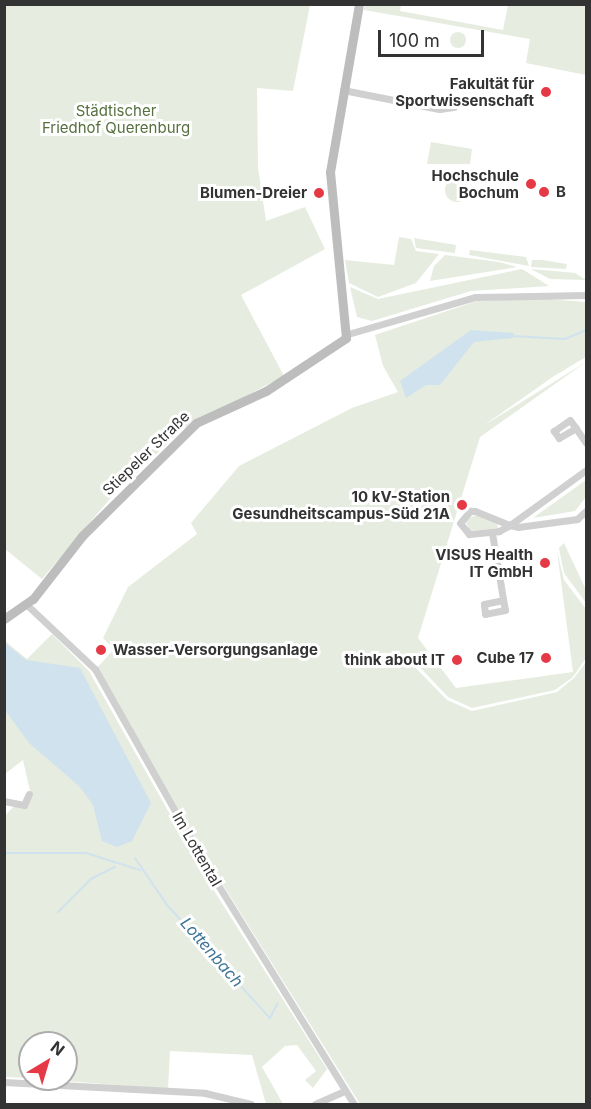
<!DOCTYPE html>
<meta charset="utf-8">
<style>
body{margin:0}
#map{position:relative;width:591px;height:1109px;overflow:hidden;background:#fff;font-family:Inter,sans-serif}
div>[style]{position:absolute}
.green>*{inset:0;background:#e6ecdf}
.round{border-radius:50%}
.water>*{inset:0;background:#cfe2ee}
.stream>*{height:2px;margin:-1px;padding:0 1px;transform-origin:1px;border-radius:1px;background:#cfe2ee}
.street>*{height:7px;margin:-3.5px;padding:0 3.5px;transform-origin:3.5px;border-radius:3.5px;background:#d0d0d0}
.secondary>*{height:9px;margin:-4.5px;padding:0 4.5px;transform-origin:4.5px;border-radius:4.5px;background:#bdbdbd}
.dots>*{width:16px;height:16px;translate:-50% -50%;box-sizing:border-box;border:3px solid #fff;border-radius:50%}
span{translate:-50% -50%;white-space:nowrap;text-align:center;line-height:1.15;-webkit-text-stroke:6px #fff;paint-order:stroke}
.poi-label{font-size:15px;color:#333;font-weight:700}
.right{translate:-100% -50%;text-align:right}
.left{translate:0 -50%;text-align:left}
.park-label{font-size:15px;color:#56703f}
.street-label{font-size:15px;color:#333}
.water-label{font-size:16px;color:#3f7597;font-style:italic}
.frame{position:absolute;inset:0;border:6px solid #333;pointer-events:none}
.north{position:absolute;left:18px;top:1031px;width:60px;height:60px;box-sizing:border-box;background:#fff;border:2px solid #adadad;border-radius:50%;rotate:38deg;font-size:16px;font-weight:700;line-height:24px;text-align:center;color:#333}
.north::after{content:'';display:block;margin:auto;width:21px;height:27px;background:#e63946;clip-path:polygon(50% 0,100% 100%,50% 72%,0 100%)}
.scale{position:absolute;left:378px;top:30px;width:106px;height:27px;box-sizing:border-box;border:3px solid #333;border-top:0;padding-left:8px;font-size:18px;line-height:21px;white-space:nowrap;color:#333;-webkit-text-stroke:4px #fff;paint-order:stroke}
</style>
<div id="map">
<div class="green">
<div style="clip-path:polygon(4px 5px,310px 5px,293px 91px,257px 88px,258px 168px,266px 221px,305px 207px,325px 249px,241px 295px,284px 376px,183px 429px,114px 494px,42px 579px,5px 549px)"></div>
<div style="clip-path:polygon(365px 5px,401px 5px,400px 11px,503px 30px,508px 5px,586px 5px,586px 75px,526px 63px,530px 39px,364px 10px)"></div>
<div class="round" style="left:450px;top:32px;width:16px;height:16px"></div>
<div style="clip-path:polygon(431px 142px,472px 149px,470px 164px,427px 164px)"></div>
<div class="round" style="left:445px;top:178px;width:24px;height:24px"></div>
<div style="clip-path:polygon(399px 237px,411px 239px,416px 251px,439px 254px,416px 283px,378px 297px,349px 283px,345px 260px,394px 265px)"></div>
<div style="clip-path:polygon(414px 238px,456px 245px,455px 253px,416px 248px)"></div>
<div style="clip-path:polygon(470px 250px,526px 257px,529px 266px,469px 255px)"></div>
<div style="clip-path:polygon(445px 255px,499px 262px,517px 267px,430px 281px,434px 266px)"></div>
<div style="clip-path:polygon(532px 260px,542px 260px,567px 264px,566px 269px,531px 267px)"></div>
<div style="clip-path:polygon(522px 269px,549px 286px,471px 291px,372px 321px,357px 317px,350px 287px,378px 299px)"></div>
<div style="clip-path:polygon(531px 269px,575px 273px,586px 280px,550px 279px)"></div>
<div style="clip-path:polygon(548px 299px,586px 302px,586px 357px,554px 376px,483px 426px,586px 362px,480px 437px,418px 638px,456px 688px,573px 672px,557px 551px,564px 580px,586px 609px,586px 658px,573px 677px,555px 690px,472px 708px,448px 697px,414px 661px,406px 658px,447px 700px,472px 711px,557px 692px,574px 678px,586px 662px,586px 1104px,360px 1104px,203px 853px,97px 668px,114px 649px,103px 638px,128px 587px,197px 534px,191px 523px,239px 466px,352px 408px,398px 392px,383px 366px,375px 335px,477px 301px)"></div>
<div style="clip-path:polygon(586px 480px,586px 497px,575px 511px,533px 518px)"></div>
<div style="clip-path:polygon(476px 515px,497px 523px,498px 528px,470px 531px,465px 520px)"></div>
<div style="clip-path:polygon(564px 543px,586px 590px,586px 603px,564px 573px,559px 548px)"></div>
<div style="clip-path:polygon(52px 634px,89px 671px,206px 878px,327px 1069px,313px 1088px,305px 1080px,316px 1071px,297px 1045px,285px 1046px,262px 1067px,283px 1104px,266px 1104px,252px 1055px,170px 1051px,168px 1089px,40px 1079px,66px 1079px,66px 1043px,30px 1043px,30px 1078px,5px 1077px,5px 816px,14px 806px,25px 806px,31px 795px,23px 760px,5px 774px,5px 641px,27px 659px)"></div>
</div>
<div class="water">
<div style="clip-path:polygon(471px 330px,514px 333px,513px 338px,474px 342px,440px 385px,426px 385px,406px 398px,400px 381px)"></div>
<div style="clip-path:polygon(5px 643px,26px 660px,80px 668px,151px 803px,132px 841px,117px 847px,102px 841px,93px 805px,80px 787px,29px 743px,5px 710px)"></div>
</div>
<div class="stream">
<div style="left:511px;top:336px;width:54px;rotate:3.2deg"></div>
<div style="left:565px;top:339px;width:23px;rotate:-23deg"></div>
<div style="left:4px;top:853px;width:82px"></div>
<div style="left:86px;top:853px;width:57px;rotate:17.5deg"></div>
<div style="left:135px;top:858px;width:57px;rotate:55.8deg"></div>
<div style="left:167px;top:905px;width:153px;rotate:47.7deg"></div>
<div style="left:270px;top:1018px;width:16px;rotate:-63deg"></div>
<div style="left:58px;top:912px;width:47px;rotate:-45deg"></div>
<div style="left:91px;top:879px;width:27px;rotate:-27deg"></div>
</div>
<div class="street">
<div style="left:343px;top:90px;width:98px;rotate:11.2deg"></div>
<div style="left:439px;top:109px;width:15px;rotate:-8deg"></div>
<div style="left:348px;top:334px;width:132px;rotate:-16.2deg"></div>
<div style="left:475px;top:297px;width:111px;rotate:-1deg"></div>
<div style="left:576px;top:428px;width:20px;rotate:150deg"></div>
<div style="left:559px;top:438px;width:9px;rotate:-126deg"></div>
<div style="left:554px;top:431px;width:19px;rotate:-35deg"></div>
<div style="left:570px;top:420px;width:28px;rotate:55deg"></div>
<div style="left:586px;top:470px;width:94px;rotate:144.1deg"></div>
<div style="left:510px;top:525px;width:13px;rotate:151deg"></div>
<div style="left:499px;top:531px;width:30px;rotate:174deg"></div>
<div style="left:469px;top:534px;width:14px;rotate:-129deg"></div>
<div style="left:460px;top:523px;width:16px;rotate:-50deg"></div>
<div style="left:470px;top:511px;width:5px"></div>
<div style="left:475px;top:511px;width:38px;rotate:22deg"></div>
<div style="left:510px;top:525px;width:8px;rotate:14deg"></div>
<div style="left:518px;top:527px;width:60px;rotate:-7.7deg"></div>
<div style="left:577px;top:519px;width:12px;rotate:-42deg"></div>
<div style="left:492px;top:533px;width:73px;rotate:80.5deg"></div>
<div style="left:504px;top:605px;width:5px;rotate:79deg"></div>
<div style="left:505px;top:610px;width:20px;rotate:169deg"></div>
<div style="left:485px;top:614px;width:10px;rotate:-96deg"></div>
<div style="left:484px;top:604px;width:19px;rotate:-12deg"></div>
<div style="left:27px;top:605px;width:93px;rotate:43.3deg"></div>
<div style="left:95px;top:669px;width:224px;rotate:60.6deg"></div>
<div style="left:205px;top:864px;width:282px;rotate:58.2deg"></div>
<div style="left:4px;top:801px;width:20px;rotate:11deg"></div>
<div style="left:24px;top:805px;width:12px;rotate:-66deg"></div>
<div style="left:4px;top:1082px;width:201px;rotate:3.1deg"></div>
<div style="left:205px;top:1093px;width:47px;rotate:13.4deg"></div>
<div style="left:315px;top:1104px;width:32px;rotate:-24deg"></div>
</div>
<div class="secondary">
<div style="left:4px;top:619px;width:35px;rotate:-35deg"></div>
<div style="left:33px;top:599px;width:80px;rotate:-52.1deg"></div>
<div style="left:82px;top:536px;width:161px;rotate:-44.7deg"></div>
<div style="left:196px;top:423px;width:77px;rotate:-24.6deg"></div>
<div style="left:266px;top:391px;width:96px;rotate:-33.5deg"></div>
<div style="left:346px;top:338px;width:167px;rotate:-95.5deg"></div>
<div style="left:330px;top:172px;width:170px;rotate:-80.2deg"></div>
</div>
<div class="dots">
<div style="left:546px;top:92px;background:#e63946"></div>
<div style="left:531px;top:184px;background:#e63946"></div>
<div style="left:544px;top:192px;background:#e63946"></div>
<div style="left:319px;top:193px;background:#e63946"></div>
<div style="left:462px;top:505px;background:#e63946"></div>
<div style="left:545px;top:563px;background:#e63946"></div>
<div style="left:101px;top:650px;background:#e63946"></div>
<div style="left:546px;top:658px;background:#e63946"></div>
<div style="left:457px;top:660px;background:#e63946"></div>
</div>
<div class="poi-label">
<span class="right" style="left:534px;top:92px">Fakultät für<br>Sportwissenschaft</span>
<span class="right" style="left:519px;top:184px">Hochschule<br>Bochum</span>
<span class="left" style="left:556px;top:192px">B</span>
<span class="right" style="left:307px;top:193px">Blumen-Dreier</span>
<span class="right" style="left:450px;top:505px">10 kV-Station<br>Gesundheitscampus-Süd 21A</span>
<span class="right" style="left:533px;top:563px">VISUS Health<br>IT GmbH</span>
<span class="left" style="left:113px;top:650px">Wasser-Versorgungsanlage</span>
<span class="right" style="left:534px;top:658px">Cube 17</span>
<span class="right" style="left:445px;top:660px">think about IT</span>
</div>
<div class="park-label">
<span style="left:116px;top:119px">Städtischer<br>Friedhof Querenburg</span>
</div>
<div class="street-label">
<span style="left:146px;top:453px;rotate:-44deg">Stiepeler Straße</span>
<span style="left:197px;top:849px;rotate:60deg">Im Lottental</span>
</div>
<div class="water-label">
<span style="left:212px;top:952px;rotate:49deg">Lottenbach</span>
</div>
<div class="frame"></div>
<div class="north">N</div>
<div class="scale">100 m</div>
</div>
